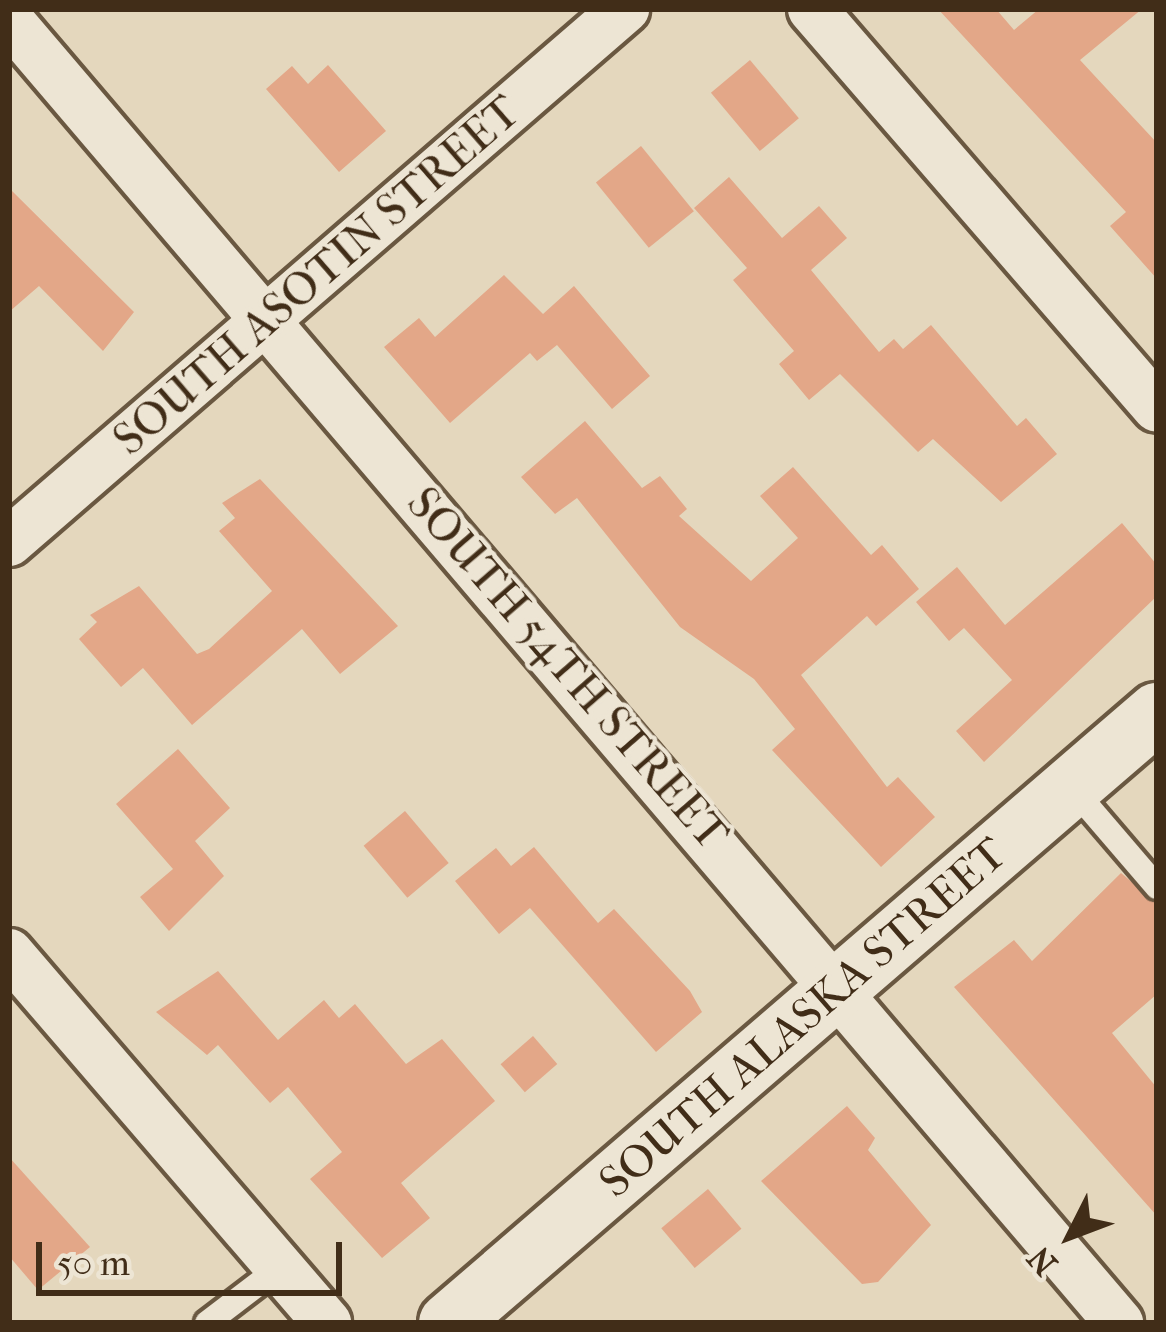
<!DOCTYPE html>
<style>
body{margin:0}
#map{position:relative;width:1166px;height:1332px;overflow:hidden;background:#e4d7bd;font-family:"IM FELL French Canon",serif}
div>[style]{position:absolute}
.building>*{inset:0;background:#e3a788;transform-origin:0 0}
.roads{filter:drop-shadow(3px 0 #6a5841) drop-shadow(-3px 0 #6a5841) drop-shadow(0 3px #6a5841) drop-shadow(0 -3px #6a5841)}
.service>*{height:24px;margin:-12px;padding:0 12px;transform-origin:12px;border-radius:12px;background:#ede5d4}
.minor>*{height:48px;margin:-24px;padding:0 24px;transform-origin:24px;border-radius:24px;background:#ede5d4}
.tertiary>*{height:60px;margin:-30px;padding:0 30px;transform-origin:30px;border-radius:30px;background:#ede5d4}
span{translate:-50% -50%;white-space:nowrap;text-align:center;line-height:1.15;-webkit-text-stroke:9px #ede5d4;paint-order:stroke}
.street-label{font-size:45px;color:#412d18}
.frame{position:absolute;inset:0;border:12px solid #412d18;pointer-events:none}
.north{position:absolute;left:1010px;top:1176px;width:120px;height:120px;-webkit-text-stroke:9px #ede5d4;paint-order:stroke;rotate:228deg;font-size:33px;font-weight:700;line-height:48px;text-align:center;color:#412d18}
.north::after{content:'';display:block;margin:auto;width:42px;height:54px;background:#412d18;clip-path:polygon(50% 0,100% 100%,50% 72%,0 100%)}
.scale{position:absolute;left:36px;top:1242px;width:306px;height:54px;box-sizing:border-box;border:6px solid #412d18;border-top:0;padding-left:15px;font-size:36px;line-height:42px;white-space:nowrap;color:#412d18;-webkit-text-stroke:9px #ede5d4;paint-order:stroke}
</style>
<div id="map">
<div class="building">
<div style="clip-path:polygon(938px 9px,996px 9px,1014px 30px,1039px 9px,1142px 9px,1080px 60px,1157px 143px,1157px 279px,1110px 226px,1126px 212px)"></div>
<div style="left:750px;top:60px;width:76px;height:51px;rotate:50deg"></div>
<div style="clip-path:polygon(328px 65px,386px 131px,339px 172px,266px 89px,292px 66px,308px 84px)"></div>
<div style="left:641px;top:146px;width:84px;height:58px;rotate:51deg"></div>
<div style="clip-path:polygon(729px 177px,782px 238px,819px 206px,847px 238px,811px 270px,879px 352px,894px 339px,903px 349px,931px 325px,1017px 426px,1026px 418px,1057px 454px,1001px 502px,933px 439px,918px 452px,840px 374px,809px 400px,779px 364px,794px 351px,733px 280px,747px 268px,694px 208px)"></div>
<div style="clip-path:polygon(9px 188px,134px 312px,103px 351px,39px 286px,9px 312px)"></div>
<div style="clip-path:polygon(504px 275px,543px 314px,574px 286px,650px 376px,612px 409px,557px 345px,537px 361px,530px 353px,450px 423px,384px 347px,419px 318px,435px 337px)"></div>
<div style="clip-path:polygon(585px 421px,642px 488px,660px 476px,687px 509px,679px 516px,751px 581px,798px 538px,760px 496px,793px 467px,871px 555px,882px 545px,919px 589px,876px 626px,867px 616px,801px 675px,887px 787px,898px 777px,935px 817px,881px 867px,772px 750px,795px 729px,754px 679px,680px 627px,577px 498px,555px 514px,521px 477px)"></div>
<div style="clip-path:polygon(260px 479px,398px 626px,340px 674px,302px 629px,192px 725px,143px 668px,121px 687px,79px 639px,97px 622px,90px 615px,139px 586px,197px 654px,209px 649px,272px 591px,219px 531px,235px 518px,222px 503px)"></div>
<div style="clip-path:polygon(1122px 523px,1157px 565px,1157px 596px,984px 762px,956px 731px,1012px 680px,964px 628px,949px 641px,916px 602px,957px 567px,1005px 625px)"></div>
<div style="clip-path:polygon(178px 749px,230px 808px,195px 841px,224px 876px,169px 931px,140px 897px,173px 869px,116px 804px)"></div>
<div style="left:405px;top:811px;width:68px;height:54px;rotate:50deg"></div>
<div style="clip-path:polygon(534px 847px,598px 923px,614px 909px,690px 991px,702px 1012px,656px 1052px,530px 908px,499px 934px,455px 881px,496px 848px,511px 866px)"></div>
<div style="clip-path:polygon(1121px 873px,1157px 903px,1157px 994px,1112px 1033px,1157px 1088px,1157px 1216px,954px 987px,1014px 940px,1032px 961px)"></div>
<div style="clip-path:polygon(218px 971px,278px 1040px,324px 1000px,339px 1018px,355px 1004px,406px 1064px,442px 1039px,495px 1101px,401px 1183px,430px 1218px,382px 1258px,310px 1179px,342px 1152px,288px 1087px,270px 1103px,218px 1045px,207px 1055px,156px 1012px)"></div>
<div style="left:533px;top:1036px;width:37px;height:43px;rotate:49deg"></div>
<div style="clip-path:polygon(847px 1106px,875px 1138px,868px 1150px,931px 1225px,878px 1282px,862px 1284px,761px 1181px)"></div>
<div style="clip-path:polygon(9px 1157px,90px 1247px,38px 1290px,9px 1256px)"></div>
<div style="left:708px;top:1189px;width:52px;height:61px;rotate:50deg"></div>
</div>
<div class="roads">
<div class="service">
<div style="left:1073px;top:789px;width:129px;rotate:49.4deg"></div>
<div style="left:207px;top:1323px;width:91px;rotate:-37.4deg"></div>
</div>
<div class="minor">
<div style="left:812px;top:9px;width:527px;rotate:49.15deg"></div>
<div style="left:9px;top:20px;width:1712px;rotate:49.57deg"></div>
<div style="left:9px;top:542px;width:815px;rotate:-40.87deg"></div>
<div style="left:9px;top:953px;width:488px;rotate:49.3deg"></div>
</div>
<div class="tertiary">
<div style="left:449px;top:1323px;width:935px;rotate:-40.75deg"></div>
</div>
</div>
<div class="street-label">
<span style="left:317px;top:276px;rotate:-41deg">SOUTH ASOTIN STREET</span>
<span style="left:567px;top:669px;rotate:49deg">SOUTH 54TH STREET</span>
<span style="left:803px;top:1018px;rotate:-41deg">SOUTH ALASKA STREET</span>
</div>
<div class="frame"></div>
<div class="north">N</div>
<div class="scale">50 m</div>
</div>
